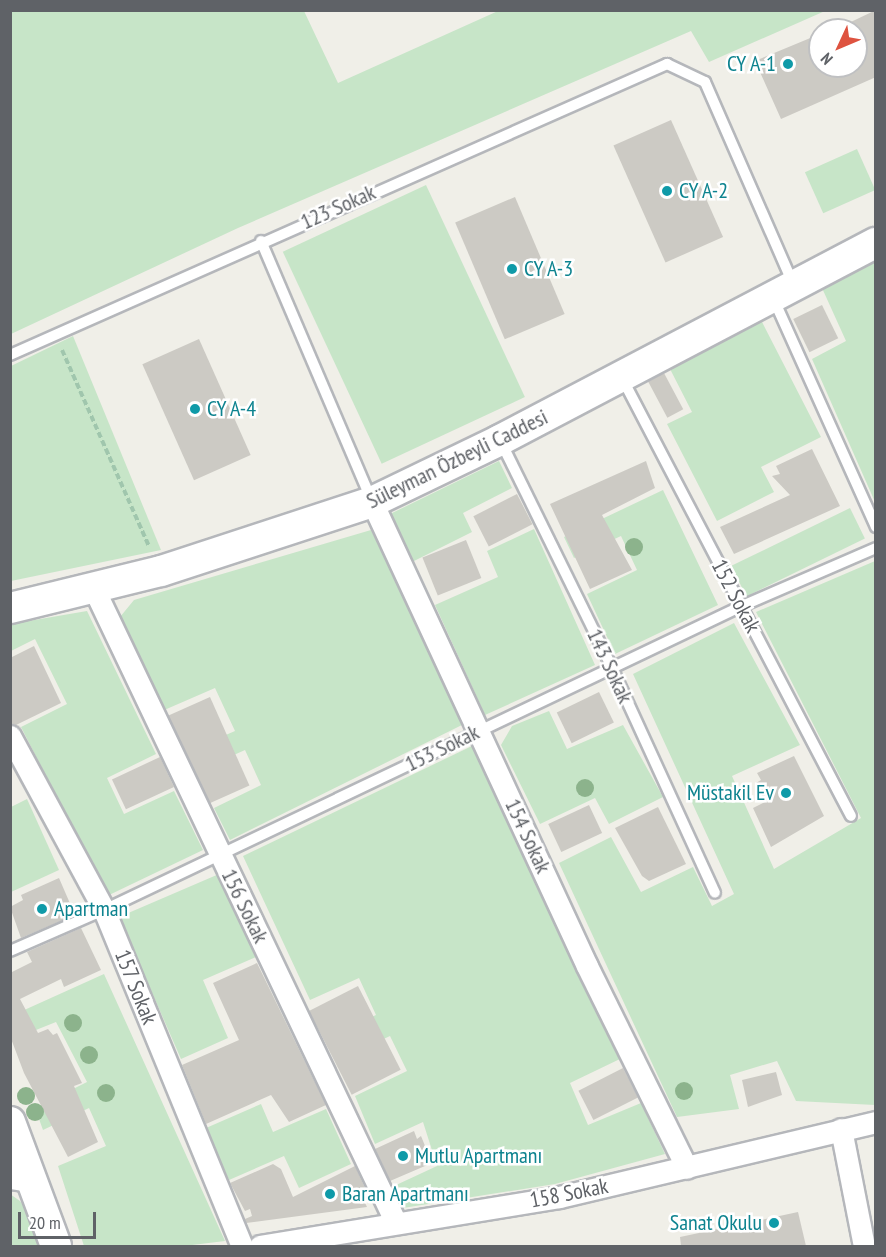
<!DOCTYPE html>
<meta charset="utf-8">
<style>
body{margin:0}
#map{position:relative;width:886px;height:1257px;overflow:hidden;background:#f0efe8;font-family:"PT Sans Narrow",sans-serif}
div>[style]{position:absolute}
.green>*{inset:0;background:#c7e5c8;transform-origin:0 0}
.building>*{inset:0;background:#cccac4;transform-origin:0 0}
.path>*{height:4px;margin-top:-2px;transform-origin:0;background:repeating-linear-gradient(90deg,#a0c6ad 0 6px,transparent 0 9px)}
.roads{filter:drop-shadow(2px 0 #b5b7bb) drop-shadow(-2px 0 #b5b7bb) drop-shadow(0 2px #b5b7bb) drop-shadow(0 -2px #b5b7bb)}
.lane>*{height:10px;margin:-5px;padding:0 5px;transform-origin:5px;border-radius:5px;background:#fff}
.street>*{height:21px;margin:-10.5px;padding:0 10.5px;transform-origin:10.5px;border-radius:10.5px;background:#fff}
.secondary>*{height:30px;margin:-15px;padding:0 15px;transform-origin:15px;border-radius:15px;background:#fff}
.trees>*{width:18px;height:18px;margin:-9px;border-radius:50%;background:#8cb38c}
.dots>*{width:16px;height:16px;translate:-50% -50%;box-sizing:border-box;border:3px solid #fff;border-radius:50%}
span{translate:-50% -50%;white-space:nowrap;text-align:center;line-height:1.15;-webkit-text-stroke:5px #fff;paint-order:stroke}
.culture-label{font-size:22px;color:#0d838f}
.right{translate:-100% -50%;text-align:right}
.left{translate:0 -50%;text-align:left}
.street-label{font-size:22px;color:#5f6267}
.frame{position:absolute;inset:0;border:12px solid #5f6267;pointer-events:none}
.north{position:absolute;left:808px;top:18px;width:60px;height:60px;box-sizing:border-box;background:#fff;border:2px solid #bfc0c2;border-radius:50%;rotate:226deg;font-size:16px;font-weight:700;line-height:24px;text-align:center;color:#5f6267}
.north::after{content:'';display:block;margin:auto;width:21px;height:27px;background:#de5340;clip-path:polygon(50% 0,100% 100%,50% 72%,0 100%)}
.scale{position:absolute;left:18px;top:1212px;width:78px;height:27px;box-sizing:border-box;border:3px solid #5f6267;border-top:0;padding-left:8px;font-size:18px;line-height:21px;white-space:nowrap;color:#5f6267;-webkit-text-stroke:4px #fff;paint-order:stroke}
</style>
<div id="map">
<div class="green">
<div style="clip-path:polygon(10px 11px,304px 11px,338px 83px,498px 11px,825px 11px,709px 62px,691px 31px,238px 228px,11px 334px)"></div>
<div style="left:857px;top:149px;width:45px;height:57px;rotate:66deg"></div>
<div style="left:426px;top:185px;width:234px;height:158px;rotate:65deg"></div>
<div style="clip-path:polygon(875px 261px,875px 502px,812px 359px,846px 341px,822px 288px)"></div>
<div style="clip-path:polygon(761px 320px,821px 437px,761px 467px,774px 492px,717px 521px,667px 424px,692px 412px,669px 367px)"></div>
<div style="clip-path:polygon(73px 336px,161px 550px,11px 581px,11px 366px)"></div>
<div style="clip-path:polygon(499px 461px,512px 488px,463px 513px,472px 532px,412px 562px,388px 515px)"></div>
<div style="clip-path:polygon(663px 490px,718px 605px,615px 654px,587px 594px,637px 570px,621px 536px,574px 558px,564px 537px)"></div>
<div style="left:850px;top:508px;width:34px;height:132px;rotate:64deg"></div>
<div style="clip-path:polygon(534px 529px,595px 665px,485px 715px,435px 605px,498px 577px,487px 551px)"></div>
<div style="clip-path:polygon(371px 530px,466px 723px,230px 840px,214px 808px,261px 785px,245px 750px,196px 772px,186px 752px,235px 731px,215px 688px,162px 711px,120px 617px,134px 600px)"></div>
<div style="clip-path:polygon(875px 561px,875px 1105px,796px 1101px,777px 1061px,730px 1075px,739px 1109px,677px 1117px,559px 863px,611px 837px,641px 892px,693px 867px,712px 906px,734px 894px,633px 674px,734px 623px,800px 745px,732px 776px,774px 869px,861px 818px,756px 612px)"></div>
<div style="clip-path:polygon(87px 611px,156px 754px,107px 778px,124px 814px,174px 791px,203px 850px,107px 896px,21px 727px,67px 704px,35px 639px,11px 651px,11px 624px)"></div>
<div style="clip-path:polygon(549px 711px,567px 749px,623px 725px,663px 797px,609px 824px,595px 798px,540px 824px,501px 745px,512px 726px)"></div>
<div style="clip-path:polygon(474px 745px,622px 1058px,570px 1083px,588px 1125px,641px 1103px,665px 1154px,555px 1184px,403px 1208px,394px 1186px,437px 1166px,423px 1122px,375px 1144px,355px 1096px,407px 1071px,390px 1036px,337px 1061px,325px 1038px,376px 1015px,359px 978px,310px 1000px,243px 856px)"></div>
<div style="clip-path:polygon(27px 799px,59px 870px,11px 892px,11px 807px)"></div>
<div style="clip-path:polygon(219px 874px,256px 957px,203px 980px,228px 1038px,181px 1059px,119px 917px)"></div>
<div style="clip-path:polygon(104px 974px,225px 1241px,184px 1246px,84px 1246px,58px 1166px,106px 1146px,89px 1108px,43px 1130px,35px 1108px,87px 1082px,56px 1022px,11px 1040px,11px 1016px)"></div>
<div style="clip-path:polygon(261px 1104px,273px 1132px,326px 1109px,351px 1164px,299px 1188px,284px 1156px,229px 1180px,206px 1128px)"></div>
<div style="clip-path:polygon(10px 1194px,20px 1201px,37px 1225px,41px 1246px,11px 1246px)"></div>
</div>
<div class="building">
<div style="clip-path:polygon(876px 10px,876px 77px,781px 119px,755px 61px,820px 34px,820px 66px,856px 66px,856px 30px,834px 30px)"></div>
<div style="left:671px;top:120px;width:128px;height:63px;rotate:66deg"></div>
<div style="left:515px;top:197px;width:127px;height:65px;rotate:67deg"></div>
<div style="left:822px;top:305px;width:37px;height:32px;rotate:64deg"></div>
<div style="left:199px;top:339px;width:127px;height:62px;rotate:66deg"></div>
<div style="left:664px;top:373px;width:41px;height:18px;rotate:62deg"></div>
<div style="clip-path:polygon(812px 449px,840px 506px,734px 554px,720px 527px,790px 495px,772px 476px,780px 474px,776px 466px)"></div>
<div style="clip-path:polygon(646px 461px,655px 488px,602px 515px,632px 570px,590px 589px,550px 504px)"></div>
<div style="left:517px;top:494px;width:34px;height:49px;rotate:63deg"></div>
<div style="left:466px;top:540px;width:41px;height:47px;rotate:68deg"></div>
<div style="clip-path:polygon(34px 646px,61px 703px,16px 725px,10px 723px,10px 658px)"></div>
<div style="left:599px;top:692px;width:34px;height:47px;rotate:64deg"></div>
<div style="left:210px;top:697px;width:97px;height:46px;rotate:66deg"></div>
<div style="clip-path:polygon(794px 756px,824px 816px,771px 847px,753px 808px,765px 802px,756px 783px,761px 780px,757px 773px)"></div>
<div style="left:160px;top:757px;width:33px;height:53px;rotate:65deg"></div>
<div style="left:589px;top:805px;width:31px;height:45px;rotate:65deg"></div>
<div style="clip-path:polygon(658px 807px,686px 864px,649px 881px,642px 876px,615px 828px)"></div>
<div style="clip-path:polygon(59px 878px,75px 915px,21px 938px,10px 907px,23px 900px,21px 895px)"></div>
<div style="clip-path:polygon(81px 928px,101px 970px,64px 987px,61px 979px,20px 999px,38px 1033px,48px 1029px,53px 1035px,57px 1033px,82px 1083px,74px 1086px,98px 1142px,68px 1157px,24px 1073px,10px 1036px,10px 973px,32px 962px,27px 952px)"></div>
<div style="clip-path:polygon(257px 963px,326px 1105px,289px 1122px,271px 1095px,206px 1124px,182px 1065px,239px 1040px,213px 983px)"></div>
<div style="left:358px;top:986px;width:94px;height:55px;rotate:63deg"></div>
<div style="left:623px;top:1068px;width:33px;height:50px;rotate:63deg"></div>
<div style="clip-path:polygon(776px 1072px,782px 1095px,748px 1107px,742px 1080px)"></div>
<div style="clip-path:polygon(414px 1131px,417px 1139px,421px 1136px,432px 1163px,390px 1181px,375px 1149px)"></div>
<div style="clip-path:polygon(273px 1164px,281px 1169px,293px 1197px,355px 1166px,365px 1188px,359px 1190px,367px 1207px,246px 1223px,245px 1219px,252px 1216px,250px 1209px,245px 1211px,230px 1183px)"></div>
<div style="clip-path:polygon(798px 1212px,806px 1246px,681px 1246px,680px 1237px)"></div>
</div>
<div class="path">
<div style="left:62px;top:350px;width:214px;rotate:66.1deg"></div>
</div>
<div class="roads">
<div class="lane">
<div style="left:261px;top:241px;width:280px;rotate:66.9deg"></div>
<div style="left:774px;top:300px;width:249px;rotate:65.8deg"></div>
<div style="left:10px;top:355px;width:719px;rotate:-23.89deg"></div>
<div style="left:667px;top:64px;width:42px;rotate:25.3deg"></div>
<div style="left:705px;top:82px;width:219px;rotate:66.4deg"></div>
<div style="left:622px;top:378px;width:494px;rotate:62.4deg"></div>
<div style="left:500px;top:440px;width:254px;rotate:63.8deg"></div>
<div style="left:612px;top:668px;width:247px;rotate:65.4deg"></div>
<div style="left:10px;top:951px;width:103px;rotate:-23.6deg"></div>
<div style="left:104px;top:910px;width:707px;rotate:-25.48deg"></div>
<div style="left:742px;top:606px;width:146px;rotate:-23.4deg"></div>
</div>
<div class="street">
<div style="left:372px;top:502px;width:511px;rotate:65.14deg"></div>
<div style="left:587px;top:966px;width:225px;rotate:63.7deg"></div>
<div style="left:94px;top:589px;width:702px;rotate:64.53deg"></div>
<div style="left:10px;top:736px;width:198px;rotate:61.6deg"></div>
<div style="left:104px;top:910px;width:363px;rotate:67.7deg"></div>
<div style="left:841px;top:1129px;width:119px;rotate:78.9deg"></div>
<div style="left:10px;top:1178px;width:25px;rotate:9deg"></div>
<div style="left:260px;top:1246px;width:303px;rotate:-9.3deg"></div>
<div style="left:559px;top:1197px;width:326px;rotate:-13.3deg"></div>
</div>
<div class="secondary">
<div style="left:10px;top:608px;width:155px;rotate:-13.8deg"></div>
<div style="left:161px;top:571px;width:222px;rotate:-18.1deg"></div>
<div style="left:372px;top:502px;width:142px;rotate:-25.8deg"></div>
<div style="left:500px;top:440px;width:424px;rotate:-27.7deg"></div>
<div style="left:10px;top:1122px;width:132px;rotate:69.6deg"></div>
</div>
</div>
<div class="trees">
<div style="left:634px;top:547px"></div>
<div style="left:585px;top:788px"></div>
<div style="left:73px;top:1023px"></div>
<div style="left:89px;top:1055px"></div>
<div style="left:684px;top:1091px"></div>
<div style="left:106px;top:1093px"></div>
<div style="left:26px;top:1096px"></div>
<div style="left:35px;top:1112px"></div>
</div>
<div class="dots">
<div style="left:788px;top:64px;background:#0f9aa8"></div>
<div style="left:667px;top:191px;background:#0f9aa8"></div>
<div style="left:512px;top:269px;background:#0f9aa8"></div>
<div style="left:195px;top:409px;background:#0f9aa8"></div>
<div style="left:786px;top:793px;background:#0f9aa8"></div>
<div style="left:42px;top:909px;background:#0f9aa8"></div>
<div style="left:403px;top:1156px;background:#0f9aa8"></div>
<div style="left:330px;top:1194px;background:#0f9aa8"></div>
<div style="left:774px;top:1223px;background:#0f9aa8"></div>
</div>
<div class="culture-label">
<span class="right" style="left:776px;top:64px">CY A-1</span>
<span class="left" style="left:679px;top:191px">CY A-2</span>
<span class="left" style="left:524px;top:269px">CY A-3</span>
<span class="left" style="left:207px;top:409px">CY A-4</span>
<span class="right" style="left:774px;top:793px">Müstakil Ev</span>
<span class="left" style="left:54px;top:909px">Apartman</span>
<span class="left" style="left:415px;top:1156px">Mutlu Apartmanı</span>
<span class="left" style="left:342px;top:1194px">Baran Apartmanı</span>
<span class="right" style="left:762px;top:1223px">Sanat Okulu</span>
</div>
<div class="street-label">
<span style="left:338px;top:207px;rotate:-24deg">123 Sokak</span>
<span style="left:457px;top:459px;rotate:-26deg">Süleyman Özbeyli Caddesi</span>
<span style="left:736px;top:596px;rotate:62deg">152 Sokak</span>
<span style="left:610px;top:666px;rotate:65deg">143 Sokak</span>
<span style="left:442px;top:748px;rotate:-26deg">153 Sokak</span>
<span style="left:528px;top:836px;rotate:65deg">154 Sokak</span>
<span style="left:245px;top:906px;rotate:64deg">156 Sokak</span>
<span style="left:136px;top:987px;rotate:68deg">157 Sokak</span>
<span style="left:569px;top:1193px;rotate:-11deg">158 Sokak</span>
</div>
<div class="frame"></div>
<div class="north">N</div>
<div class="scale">20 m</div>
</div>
